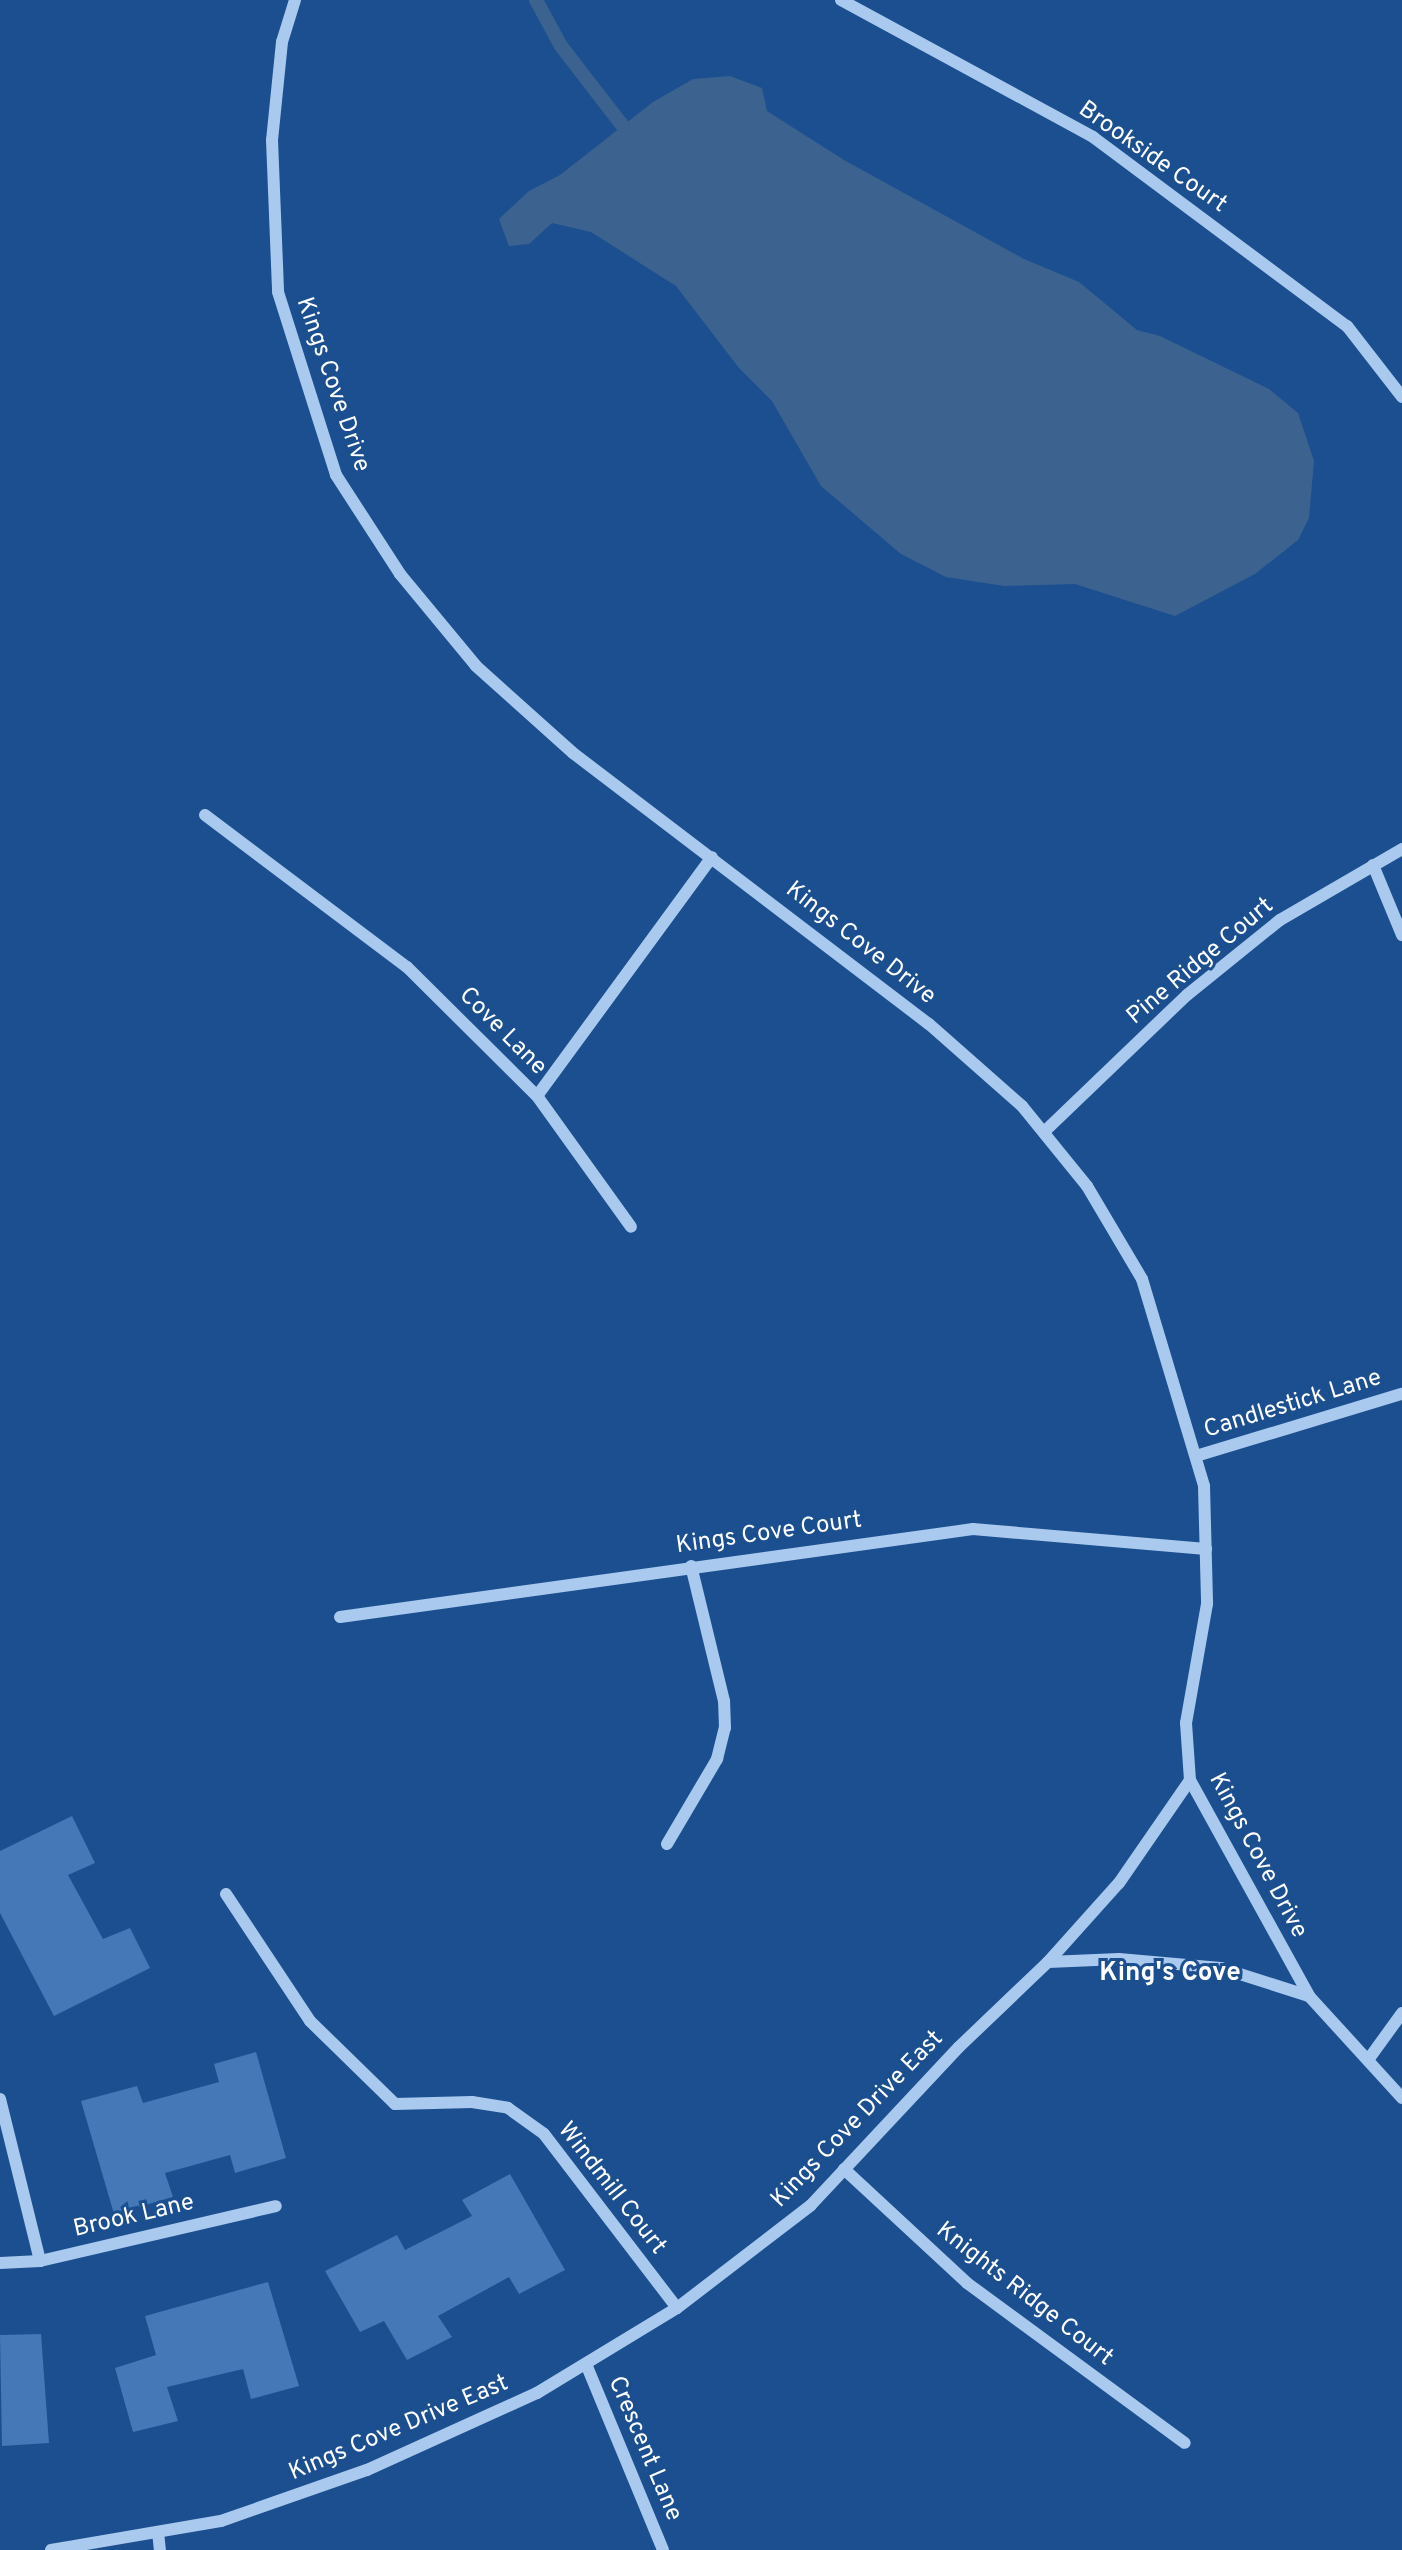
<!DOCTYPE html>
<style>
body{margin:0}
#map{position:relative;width:1402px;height:2550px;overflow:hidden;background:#1b4f8f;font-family:Overpass,sans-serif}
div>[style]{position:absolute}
.water>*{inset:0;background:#3c6290}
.stream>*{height:14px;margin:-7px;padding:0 7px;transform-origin:7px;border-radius:7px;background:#3c6290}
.building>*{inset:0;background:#4478b7}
.minor>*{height:12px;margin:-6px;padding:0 6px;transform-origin:6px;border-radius:6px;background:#a9c9ee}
span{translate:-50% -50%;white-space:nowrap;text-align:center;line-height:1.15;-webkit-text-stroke:6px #1b4f8f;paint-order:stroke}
.street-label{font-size:24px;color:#fff}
.neighbourhood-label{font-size:26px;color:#fff;font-weight:700}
</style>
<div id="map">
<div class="water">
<div style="clip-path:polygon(730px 76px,762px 88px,767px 111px,844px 160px,1024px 259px,1079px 282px,1137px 330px,1160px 336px,1269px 389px,1298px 413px,1314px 461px,1309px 518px,1298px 540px,1255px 574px,1175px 616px,1075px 584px,1004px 586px,946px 577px,901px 554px,821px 486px,772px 401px,739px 368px,676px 286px,591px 232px,552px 223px,529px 244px,509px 246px,499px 219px,529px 191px,560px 175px,653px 102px,693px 79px)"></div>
</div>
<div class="stream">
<div style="left:536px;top:0;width:52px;rotate:61.5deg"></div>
<div style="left:561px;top:46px;width:100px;rotate:52.3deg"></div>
</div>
<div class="building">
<div style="clip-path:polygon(72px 1816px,95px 1863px,68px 1875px,103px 1939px,130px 1928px,150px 1968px,54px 2016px,0 1913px,0 1851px)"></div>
<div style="clip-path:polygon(256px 2052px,286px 2158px,235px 2173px,230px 2155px,165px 2173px,173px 2197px,114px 2214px,81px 2101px,137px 2086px,143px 2103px,219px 2082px,214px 2064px)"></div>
<div style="clip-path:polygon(510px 2174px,565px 2270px,519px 2294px,509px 2277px,438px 2316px,452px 2337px,407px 2360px,384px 2321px,360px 2332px,325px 2271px,397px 2235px,405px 2250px,472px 2216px,462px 2200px)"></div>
<div style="clip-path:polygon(268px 2282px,299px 2386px,251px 2399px,243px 2369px,167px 2387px,178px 2421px,133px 2432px,115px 2368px,156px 2355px,145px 2316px)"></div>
<div style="clip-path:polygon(41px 2334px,49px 2443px,2px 2446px,0 2335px)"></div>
</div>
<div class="minor">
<div style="left:295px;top:0;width:44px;rotate:107.2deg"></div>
<div style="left:282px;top:42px;width:99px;rotate:95.8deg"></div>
<div style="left:272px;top:140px;width:152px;rotate:87.7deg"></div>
<div style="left:278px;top:292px;width:192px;rotate:72.4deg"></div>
<div style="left:336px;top:475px;width:118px;rotate:57.1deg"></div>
<div style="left:400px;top:574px;width:119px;rotate:50.4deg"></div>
<div style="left:476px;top:666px;width:130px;rotate:41.9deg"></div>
<div style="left:573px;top:753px;width:447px;rotate:37.3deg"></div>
<div style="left:929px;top:1024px;width:124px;rotate:41.4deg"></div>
<div style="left:1022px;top:1106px;width:103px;rotate:50.9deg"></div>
<div style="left:1087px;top:1186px;width:108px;rotate:59.4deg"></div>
<div style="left:1142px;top:1279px;width:216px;rotate:73.3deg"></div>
<div style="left:1204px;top:1486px;width:118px;rotate:88.5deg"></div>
<div style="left:1207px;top:1604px;width:121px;rotate:100deg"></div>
<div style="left:1186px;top:1723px;width:57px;rotate:86deg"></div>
<div style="left:1190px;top:1780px;width:247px;rotate:61.1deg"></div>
<div style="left:1309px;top:1996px;width:138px;rotate:47.6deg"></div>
<div style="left:841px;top:0;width:287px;rotate:28.5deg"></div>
<div style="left:1093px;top:137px;width:317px;rotate:36.7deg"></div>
<div style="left:1347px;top:326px;width:90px;rotate:52.2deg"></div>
<div style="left:205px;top:815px;width:253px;rotate:37deg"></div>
<div style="left:407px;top:967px;width:183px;rotate:44.8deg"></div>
<div style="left:537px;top:1096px;width:161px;rotate:54.3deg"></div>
<div style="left:1373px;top:865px;width:76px;rotate:67.5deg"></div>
<div style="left:537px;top:1096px;width:296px;rotate:-53.8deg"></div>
<div style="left:1044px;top:1132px;width:198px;rotate:-43.8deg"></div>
<div style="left:1187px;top:995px;width:119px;rotate:-38.9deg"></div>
<div style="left:1280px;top:920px;width:141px;rotate:-30.2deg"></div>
<div style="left:1196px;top:1456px;width:215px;rotate:-16.8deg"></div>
<div style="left:340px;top:1617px;width:639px;rotate:-7.91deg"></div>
<div style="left:973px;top:1529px;width:234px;rotate:4.9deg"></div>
<div style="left:667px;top:1844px;width:99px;rotate:-59.5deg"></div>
<div style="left:717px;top:1759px;width:32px;rotate:-76deg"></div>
<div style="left:725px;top:1728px;width:27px;rotate:-92deg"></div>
<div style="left:724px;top:1701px;width:139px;rotate:-103.7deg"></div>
<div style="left:226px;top:1894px;width:152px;rotate:56.5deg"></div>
<div style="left:310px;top:2021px;width:119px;rotate:44.3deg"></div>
<div style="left:395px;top:2104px;width:77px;rotate:-1.5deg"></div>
<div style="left:472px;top:2102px;width:36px;rotate:9deg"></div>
<div style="left:508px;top:2108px;width:44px;rotate:35.8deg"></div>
<div style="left:544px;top:2134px;width:219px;rotate:52.6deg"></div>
<div style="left:1048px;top:1962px;width:71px;rotate:-2.4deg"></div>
<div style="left:1119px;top:1959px;width:102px;rotate:5deg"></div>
<div style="left:1221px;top:1968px;width:92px;rotate:17.7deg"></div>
<div style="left:1368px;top:2060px;width:58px;rotate:-54.1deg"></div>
<div style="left:0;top:2099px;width:167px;rotate:76.1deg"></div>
<div style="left:844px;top:2169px;width:168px;rotate:42.8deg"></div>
<div style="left:967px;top:2283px;width:270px;rotate:36.3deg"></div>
<div style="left:0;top:2263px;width:40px;rotate:-2.9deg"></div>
<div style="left:40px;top:2261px;width:242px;rotate:-13.1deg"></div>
<div style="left:586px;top:2364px;width:201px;rotate:67.5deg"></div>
<div style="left:158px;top:2532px;width:18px;rotate:84deg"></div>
<div style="left:51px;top:2550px;width:172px;rotate:-9.7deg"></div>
<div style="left:221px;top:2521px;width:155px;rotate:-19.3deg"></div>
<div style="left:367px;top:2470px;width:187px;rotate:-24.4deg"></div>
<div style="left:537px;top:2393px;width:164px;rotate:-31.3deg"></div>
<div style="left:677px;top:2308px;width:169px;rotate:-37.5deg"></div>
<div style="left:811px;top:2205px;width:216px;rotate:-46.9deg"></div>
<div style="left:959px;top:2047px;width:123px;rotate:-43.7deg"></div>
<div style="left:1048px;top:1962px;width:106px;rotate:-48.1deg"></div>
<div style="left:1119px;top:1883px;width:125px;rotate:-55.4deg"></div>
</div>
<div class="street-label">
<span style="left:1152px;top:158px;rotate:35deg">Brookside Court</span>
<span style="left:332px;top:385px;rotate:71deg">Kings Cove Drive</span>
<span style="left:860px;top:944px;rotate:38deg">Kings Cove Drive</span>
<span style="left:1201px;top:962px;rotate:-40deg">Pine Ridge Court</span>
<span style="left:502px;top:1032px;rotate:45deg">Cove Lane</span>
<span style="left:1293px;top:1405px;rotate:-17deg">Candlestick Lane</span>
<span style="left:769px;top:1534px;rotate:-8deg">Kings Cove Court</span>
<span style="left:1257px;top:1856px;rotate:62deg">Kings Cove Drive</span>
<span style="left:858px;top:2120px;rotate:-46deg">Kings Cove Drive East</span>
<span style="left:611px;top:2189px;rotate:52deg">Windmill Court</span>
<span style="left:134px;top:2217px;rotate:-13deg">Brook Lane</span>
<span style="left:1024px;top:2295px;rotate:38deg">Knights Ridge Court</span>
<span style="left:399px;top:2429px;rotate:-23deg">Kings Cove Drive East</span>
<span style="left:644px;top:2449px;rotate:67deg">Crescent Lane</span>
</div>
<div class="neighbourhood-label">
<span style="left:1170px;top:1974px">King's Cove</span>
</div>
</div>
